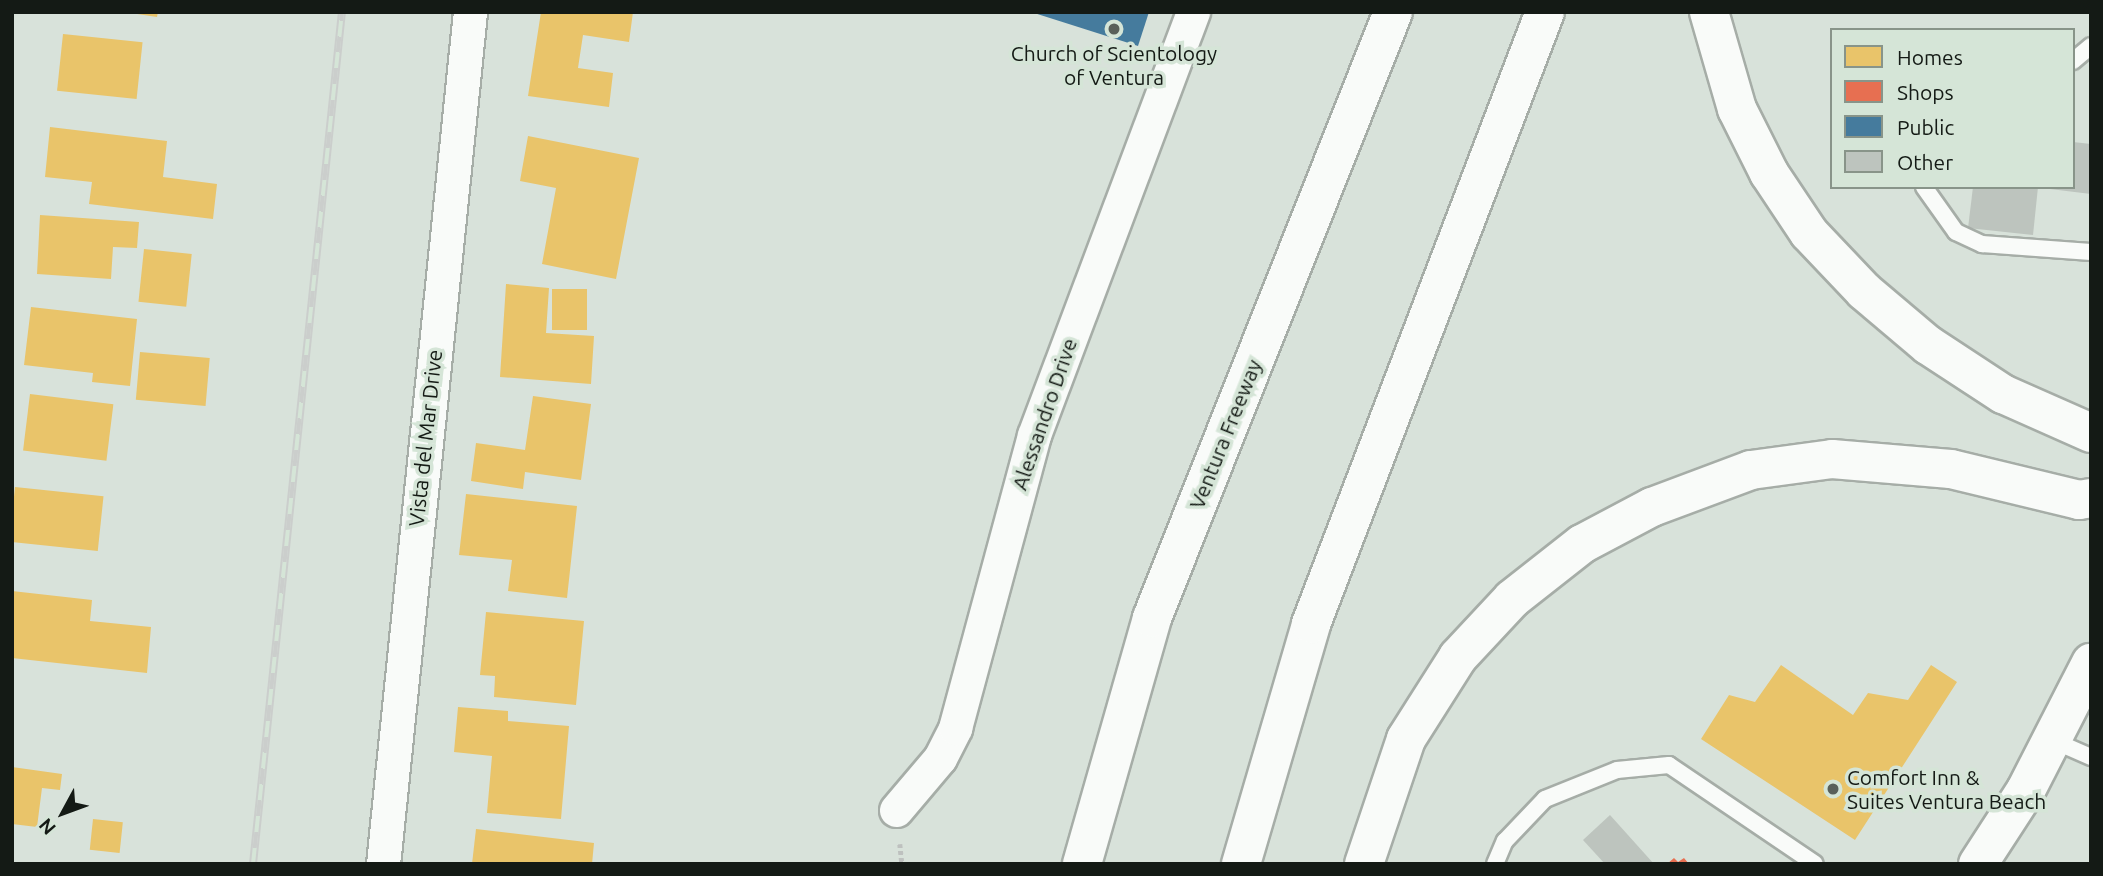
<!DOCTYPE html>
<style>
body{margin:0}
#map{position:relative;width:2103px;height:876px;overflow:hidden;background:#d8e2da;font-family:Ubuntu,sans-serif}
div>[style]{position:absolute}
.homes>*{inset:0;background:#e9c46a;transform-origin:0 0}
.shops>*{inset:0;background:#e76f51}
.public>*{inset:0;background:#457b9d}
.building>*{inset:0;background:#bdc4be}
.path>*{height:4.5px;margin-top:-2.25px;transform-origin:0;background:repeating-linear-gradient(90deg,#bec1bf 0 3.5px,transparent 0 7px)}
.roads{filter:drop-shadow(2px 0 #a6ada7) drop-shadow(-2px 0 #a6ada7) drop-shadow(0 2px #a6ada7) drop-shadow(0 -2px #a6ada7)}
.lane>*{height:16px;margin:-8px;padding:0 8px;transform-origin:8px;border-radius:8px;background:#f9fbf9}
.street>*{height:33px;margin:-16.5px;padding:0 16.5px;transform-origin:16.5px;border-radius:16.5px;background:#f9fbf9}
.secondary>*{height:38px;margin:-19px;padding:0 19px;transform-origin:19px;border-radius:19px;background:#f9fbf9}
.highway>*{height:38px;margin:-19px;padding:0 19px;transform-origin:19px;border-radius:19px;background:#f9fbf9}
.rail>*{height:8px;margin-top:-4px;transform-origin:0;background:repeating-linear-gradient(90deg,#d5e5d7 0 16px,#cbcecc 0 32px);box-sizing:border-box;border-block:2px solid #cbcecc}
.dots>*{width:19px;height:19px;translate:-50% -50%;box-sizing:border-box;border:4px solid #d5e5d7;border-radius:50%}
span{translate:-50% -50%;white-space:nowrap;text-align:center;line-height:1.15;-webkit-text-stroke:7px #d5e5d7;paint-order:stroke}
.poi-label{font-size:21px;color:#141a15}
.left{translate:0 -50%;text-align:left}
.street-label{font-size:21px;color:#141a15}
.frame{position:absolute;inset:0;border:14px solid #141a15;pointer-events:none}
.legend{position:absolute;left:1830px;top:28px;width:245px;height:161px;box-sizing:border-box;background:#d5e5d7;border:2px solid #889489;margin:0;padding:9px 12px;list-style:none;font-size:21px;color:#141a15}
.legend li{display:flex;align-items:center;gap:14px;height:35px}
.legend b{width:35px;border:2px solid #889489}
.north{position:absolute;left:28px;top:778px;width:70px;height:70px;-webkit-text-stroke:5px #d5e5d7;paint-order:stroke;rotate:229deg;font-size:19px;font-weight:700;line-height:28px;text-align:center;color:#141a15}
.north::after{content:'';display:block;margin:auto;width:24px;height:32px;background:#141a15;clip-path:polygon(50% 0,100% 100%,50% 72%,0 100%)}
</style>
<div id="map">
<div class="homes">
<div style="clip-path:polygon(124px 12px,158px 12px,157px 17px)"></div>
<div style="clip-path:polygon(541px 12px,633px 12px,629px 42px,583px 35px,578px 68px,613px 73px,609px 107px,528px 96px)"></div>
<div style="left:63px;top:34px;width:80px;height:57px;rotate:6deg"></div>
<div style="clip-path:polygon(50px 127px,167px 141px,163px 177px,217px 184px,213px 219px,89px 204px,92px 182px,45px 177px)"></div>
<div style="clip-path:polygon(528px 136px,639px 158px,616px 279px,542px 264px,556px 188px,520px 181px)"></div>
<div style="clip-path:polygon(40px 215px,139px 222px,137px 248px,113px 247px,111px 279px,37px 274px)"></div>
<div style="left:144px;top:249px;width:48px;height:53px;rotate:6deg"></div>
<div style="clip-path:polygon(506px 284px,549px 288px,546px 333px,594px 336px,591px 384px,500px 377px)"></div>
<div style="left:552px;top:289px;width:35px;height:41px"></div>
<div style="clip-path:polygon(31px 307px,137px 319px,130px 386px,92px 382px,93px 373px,24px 365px)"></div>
<div style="left:140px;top:352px;width:70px;height:48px;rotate:5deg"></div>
<div style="left:30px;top:394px;width:84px;height:57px;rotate:7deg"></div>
<div style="clip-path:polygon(533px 396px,591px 404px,581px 480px,525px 472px,523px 489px,471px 481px,476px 443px,525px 450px)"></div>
<div style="left:15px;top:487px;width:89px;height:55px;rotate:6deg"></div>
<div style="clip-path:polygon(466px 494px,577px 506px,567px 598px,508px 591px,512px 560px,459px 555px)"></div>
<div style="clip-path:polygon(12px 591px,92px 600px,90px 621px,151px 627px,147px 673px,12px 658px)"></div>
<div style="clip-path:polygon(486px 612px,584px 621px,576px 705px,494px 697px,495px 676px,480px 675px)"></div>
<div style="clip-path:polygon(1781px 665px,1853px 715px,1868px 693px,1908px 700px,1931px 665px,1957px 682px,1855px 840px,1701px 739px,1729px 695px,1755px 702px)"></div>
<div style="clip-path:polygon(458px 707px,508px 711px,508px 721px,569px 726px,561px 819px,487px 813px,492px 756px,454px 752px)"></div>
<div style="clip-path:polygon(12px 767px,62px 774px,60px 790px,42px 788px,37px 827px,12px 824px)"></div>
<div style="left:93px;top:819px;width:30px;height:31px;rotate:6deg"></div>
<div style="clip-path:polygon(476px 829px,594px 843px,592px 864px,472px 864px)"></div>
</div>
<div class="shops">
<div style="clip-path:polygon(1674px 858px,1678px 862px,1684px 858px,1689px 864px,1667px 864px)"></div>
</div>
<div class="public">
<div style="clip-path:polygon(1031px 12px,1149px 12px,1138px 46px)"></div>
</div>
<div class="building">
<div style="clip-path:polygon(2073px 142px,2091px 144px,2091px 194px,2050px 189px,2073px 187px)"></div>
<div style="clip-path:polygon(1973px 187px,2038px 187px,2033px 235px,1968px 228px)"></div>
<div style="clip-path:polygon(1610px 815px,1654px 864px,1605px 864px,1583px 840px)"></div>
</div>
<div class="path">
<div style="left:900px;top:844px;width:20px;rotate:84deg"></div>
</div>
<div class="roads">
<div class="lane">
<div style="left:2073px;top:61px;width:23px;rotate:-40deg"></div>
<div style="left:1924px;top:187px;width:55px;rotate:54.6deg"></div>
<div style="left:1956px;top:232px;width:29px;rotate:25deg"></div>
<div style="left:1982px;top:244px;width:109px;rotate:4.2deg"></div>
<div style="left:2052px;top:740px;width:43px;rotate:23.6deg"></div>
<div style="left:1495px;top:864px;width:25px;rotate:-67deg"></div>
<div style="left:1505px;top:841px;width:58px;rotate:-46.4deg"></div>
<div style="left:1545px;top:799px;width:78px;rotate:-21.9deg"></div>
<div style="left:1617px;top:770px;width:52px;rotate:-5.5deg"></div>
<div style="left:1669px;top:765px;width:176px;rotate:34.1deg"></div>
</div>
<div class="street">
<div style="left:896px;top:810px;width:68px;rotate:-49.8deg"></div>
<div style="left:940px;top:758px;width:34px;rotate:-63deg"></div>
<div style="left:955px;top:728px;width:303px;rotate:-74.9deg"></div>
<div style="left:1034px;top:435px;width:452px;rotate:-69.4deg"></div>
<div style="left:383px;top:864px;width:856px;rotate:-84.17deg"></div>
</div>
<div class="secondary">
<div style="left:1978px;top:864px;width:88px;rotate:-57deg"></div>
<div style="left:2026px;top:790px;width:143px;rotate:-62.9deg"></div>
</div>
<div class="highway">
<div style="left:1709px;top:12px;width:101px;rotate:73.9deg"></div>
<div style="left:1737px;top:109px;width:72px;rotate:63.4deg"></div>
<div style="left:1769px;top:173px;width:72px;rotate:56.3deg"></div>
<div style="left:1809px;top:233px;width:80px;rotate:46.5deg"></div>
<div style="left:1864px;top:291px;width:84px;rotate:40.2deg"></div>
<div style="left:1928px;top:345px;width:90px;rotate:33.2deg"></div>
<div style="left:2003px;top:394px;width:96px;rotate:23.9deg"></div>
<div style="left:1082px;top:864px;width:256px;rotate:-74.1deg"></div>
<div style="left:1152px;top:618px;width:652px;rotate:-68.31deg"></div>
<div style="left:1241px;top:864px;width:250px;rotate:-73.7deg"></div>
<div style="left:1311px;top:624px;width:655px;rotate:-69.08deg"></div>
<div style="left:1364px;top:864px;width:132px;rotate:-71.4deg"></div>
<div style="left:1406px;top:739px;width:97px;rotate:-57.6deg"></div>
<div style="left:1458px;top:657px;width:79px;rotate:-47deg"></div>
<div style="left:1512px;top:599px;width:89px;rotate:-38.2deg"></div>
<div style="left:1582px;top:544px;width:79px;rotate:-27.9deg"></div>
<div style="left:1652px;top:507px;width:106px;rotate:-20.5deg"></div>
<div style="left:1751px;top:470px;width:82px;rotate:-7.7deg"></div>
<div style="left:1832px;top:459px;width:119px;rotate:4.8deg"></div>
<div style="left:1951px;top:469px;width:132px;rotate:13.6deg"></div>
<div style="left:2079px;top:500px;width:12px;rotate:-9deg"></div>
</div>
</div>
<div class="rail">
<div style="left:253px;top:864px;width:857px;rotate:-84.04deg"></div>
</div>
<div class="dots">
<div style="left:1114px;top:29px;background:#59605a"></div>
<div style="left:1833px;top:789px;background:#59605a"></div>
</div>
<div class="poi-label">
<span style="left:1114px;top:65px">Church of Scientology<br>of Ventura</span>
<span class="left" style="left:1847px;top:789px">Comfort Inn &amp;<br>Suites Ventura Beach</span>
</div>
<div class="street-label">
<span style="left:1044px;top:414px;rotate:-71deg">Alessandro Drive</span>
<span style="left:1225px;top:434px;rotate:-68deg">Ventura Freeway</span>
<span style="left:425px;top:438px;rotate:-84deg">Vista del Mar Drive</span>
</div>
<div class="frame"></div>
<ul class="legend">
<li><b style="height:19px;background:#e9c46a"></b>Homes</li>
<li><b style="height:19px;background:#e76f51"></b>Shops</li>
<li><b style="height:19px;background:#457b9d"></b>Public</li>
<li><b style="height:19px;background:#bdc4be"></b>Other</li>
</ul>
<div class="north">N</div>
</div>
